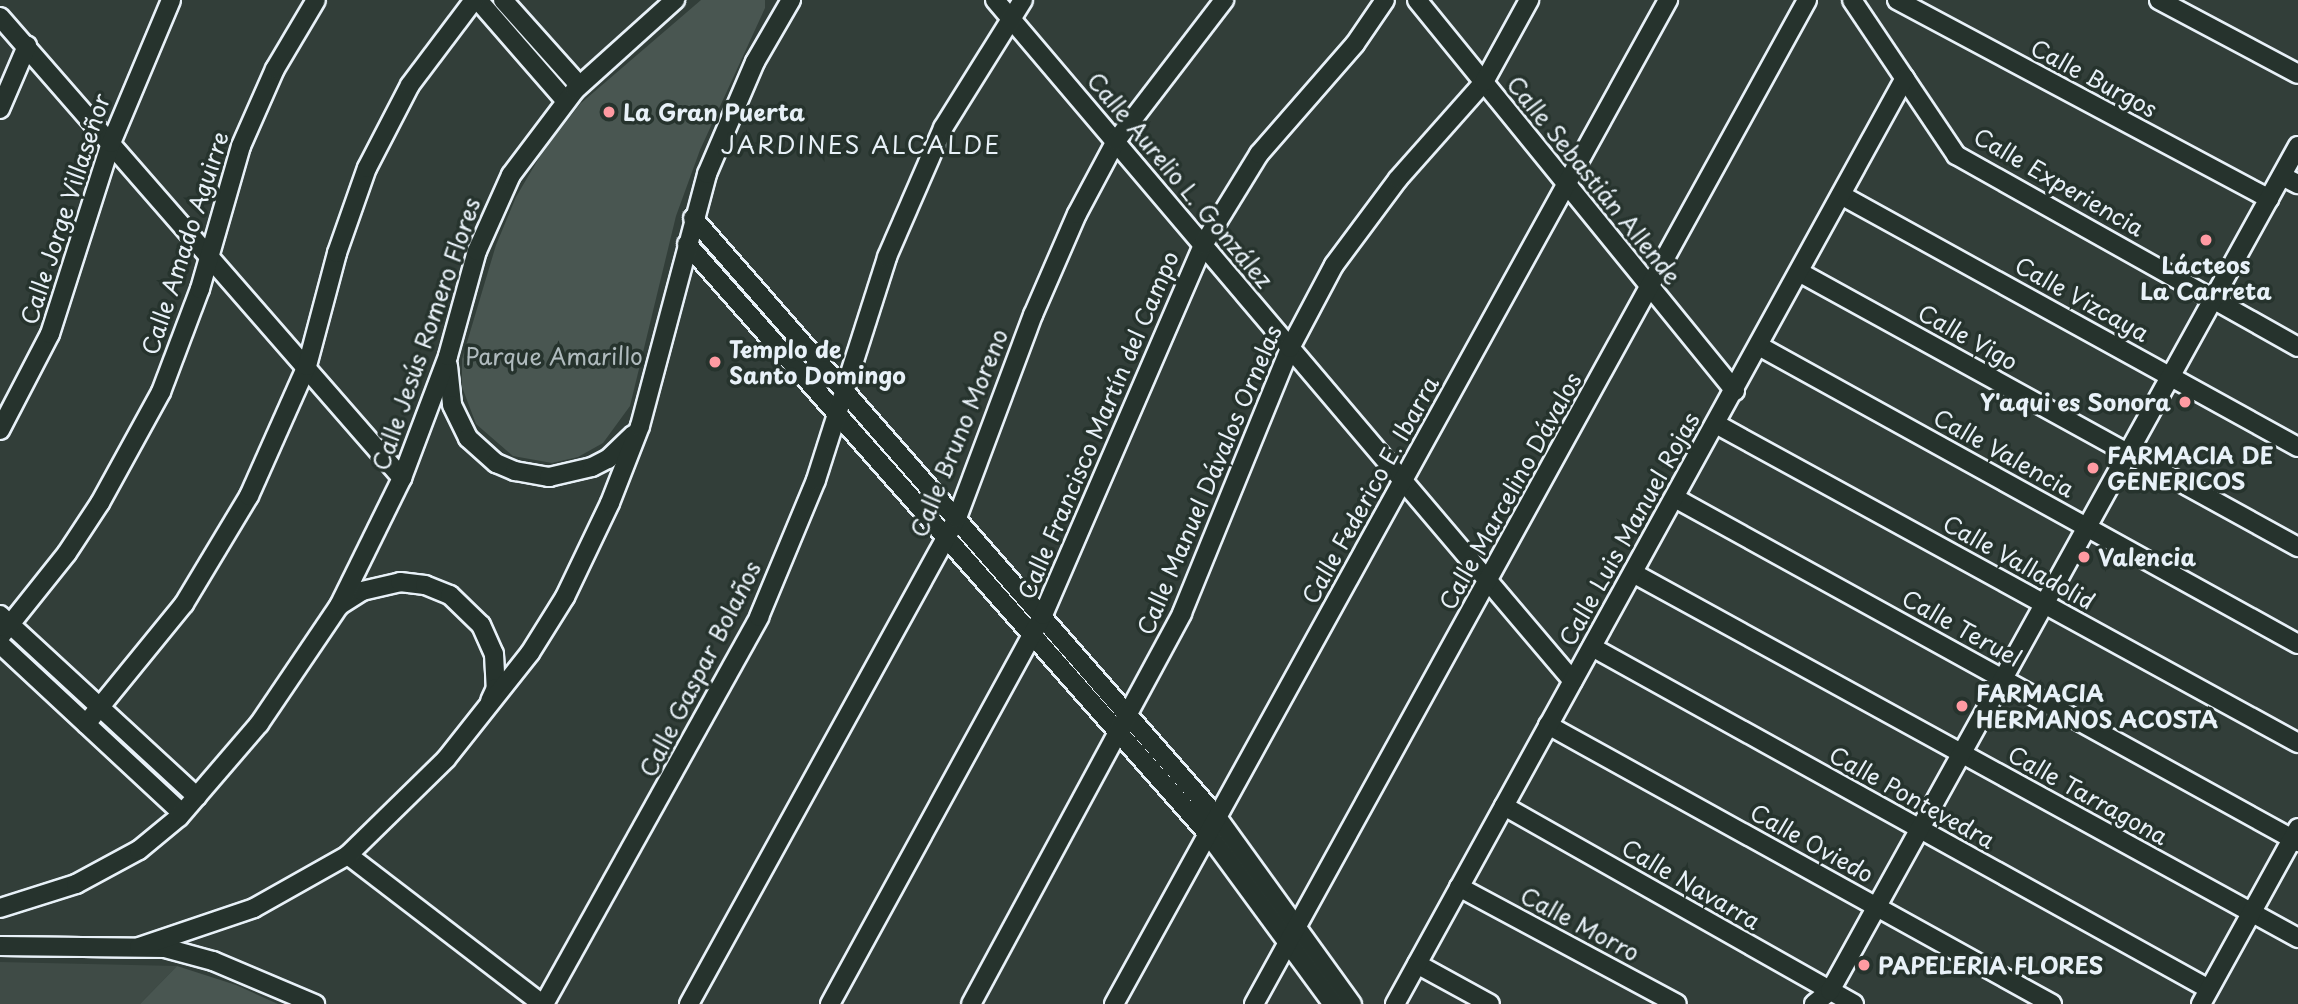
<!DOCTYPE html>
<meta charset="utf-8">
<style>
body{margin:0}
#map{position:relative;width:2298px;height:1004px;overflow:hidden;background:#323e39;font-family:"Playpen Sans",sans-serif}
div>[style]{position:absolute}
.built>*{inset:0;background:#3f4b46}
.green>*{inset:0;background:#495651}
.roads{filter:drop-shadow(2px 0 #e8f1f8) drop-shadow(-2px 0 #e8f1f8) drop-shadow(0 2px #e8f1f8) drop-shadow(0 -2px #e8f1f8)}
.minor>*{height:18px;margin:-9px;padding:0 9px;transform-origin:9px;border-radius:9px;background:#26332d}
.dots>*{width:19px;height:19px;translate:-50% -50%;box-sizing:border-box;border:4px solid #26332d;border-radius:50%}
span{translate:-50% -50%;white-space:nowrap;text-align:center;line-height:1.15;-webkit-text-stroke:7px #26332d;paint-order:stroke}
.street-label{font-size:23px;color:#e8f1f8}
.poi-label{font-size:23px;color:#e8f1f8;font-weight:700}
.left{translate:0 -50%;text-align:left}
.right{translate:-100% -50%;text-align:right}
.park-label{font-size:23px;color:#b0bbbe}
.neighbourhood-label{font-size:24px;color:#e8f1f8;letter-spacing:2px}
</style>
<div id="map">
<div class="built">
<div style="clip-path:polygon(0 962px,177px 966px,140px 1004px,0 1004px)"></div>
</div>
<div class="green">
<div style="clip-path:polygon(701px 0,765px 0,765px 8px,700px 150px,676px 216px,630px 406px,603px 443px,578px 457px,552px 463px,513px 456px,476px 424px,462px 387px,462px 359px,496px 245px,516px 197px,543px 151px,580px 104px)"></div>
<div style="clip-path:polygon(177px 966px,236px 985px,278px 1004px,140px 1004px)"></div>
</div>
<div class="roads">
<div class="minor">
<div style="left:478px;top:0;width:133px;rotate:49deg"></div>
<div style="left:503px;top:0;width:114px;rotate:48.2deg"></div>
<div style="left:995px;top:0;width:893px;rotate:49.68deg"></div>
<div style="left:1417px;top:0;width:504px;rotate:50.88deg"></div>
<div style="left:1852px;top:0;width:187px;rotate:56.1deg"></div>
<div style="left:1956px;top:155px;width:392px;rotate:29.3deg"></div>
<div style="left:1897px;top:0;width:422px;rotate:28.1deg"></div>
<div style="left:2159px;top:0;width:157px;rotate:28deg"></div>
<div style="left:0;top:17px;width:612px;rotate:48.91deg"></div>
<div style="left:0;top:109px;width:69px;rotate:-66.8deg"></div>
<div style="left:2282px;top:176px;width:18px;rotate:27deg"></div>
<div style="left:1841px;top:195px;width:522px;rotate:28.87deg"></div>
<div style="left:693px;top:218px;width:796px;rotate:48.82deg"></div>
<div style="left:1217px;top:817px;width:231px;rotate:54.2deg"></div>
<div style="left:687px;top:244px;width:787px;rotate:48.55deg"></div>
<div style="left:1208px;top:834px;width:211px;rotate:53.7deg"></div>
<div style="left:1799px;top:272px;width:570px;rotate:28.86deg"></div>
<div style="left:1759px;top:346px;width:616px;rotate:28.94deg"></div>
<div style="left:448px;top:366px;width:39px;rotate:84deg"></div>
<div style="left:452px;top:405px;width:37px;rotate:64deg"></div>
<div style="left:468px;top:438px;width:38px;rotate:42deg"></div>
<div style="left:496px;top:463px;width:21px;rotate:23deg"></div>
<div style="left:515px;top:471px;width:35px;rotate:10deg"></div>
<div style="left:549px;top:477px;width:44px;rotate:-13.1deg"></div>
<div style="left:592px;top:467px;width:18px;rotate:-27deg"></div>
<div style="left:608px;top:459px;width:35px;rotate:-44deg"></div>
<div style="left:1716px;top:424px;width:664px;rotate:28.73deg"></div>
<div style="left:0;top:430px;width:108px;rotate:-62.5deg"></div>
<div style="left:50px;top:334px;width:201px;rotate:-72.3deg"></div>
<div style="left:111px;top:143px;width:155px;rotate:-67.2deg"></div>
<div style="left:1675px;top:498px;width:712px;rotate:28.91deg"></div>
<div style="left:1633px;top:573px;width:759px;rotate:28.76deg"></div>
<div style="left:340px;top:605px;width:26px;rotate:-32deg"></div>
<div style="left:362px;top:591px;width:39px;rotate:-13deg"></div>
<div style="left:400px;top:582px;width:25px;rotate:7deg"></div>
<div style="left:425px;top:585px;width:27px;rotate:22deg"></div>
<div style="left:450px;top:595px;width:43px;rotate:44.1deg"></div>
<div style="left:481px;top:625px;width:32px;rotate:66deg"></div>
<div style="left:494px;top:654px;width:34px;rotate:87deg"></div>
<div style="left:496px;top:688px;width:14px;rotate:115deg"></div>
<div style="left:0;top:615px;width:268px;rotate:42.7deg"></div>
<div style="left:0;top:637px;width:107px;rotate:-51.4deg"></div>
<div style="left:67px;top:553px;width:60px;rotate:-56.6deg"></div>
<div style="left:100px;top:503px;width:127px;rotate:-61.2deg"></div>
<div style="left:161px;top:392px;width:110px;rotate:-69.3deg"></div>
<div style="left:200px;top:289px;width:149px;rotate:-74deg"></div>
<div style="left:241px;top:146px;width:84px;rotate:-66.2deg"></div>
<div style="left:275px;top:69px;width:80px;rotate:-59.3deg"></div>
<div style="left:0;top:644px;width:248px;rotate:42.9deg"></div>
<div style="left:1592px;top:647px;width:705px;rotate:29deg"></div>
<div style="left:86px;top:724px;width:155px;rotate:-50.8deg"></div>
<div style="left:184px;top:604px;width:126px;rotate:-59deg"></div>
<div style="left:249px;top:496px;width:142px;rotate:-66deg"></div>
<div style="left:307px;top:366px;width:117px;rotate:-75.1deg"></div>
<div style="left:337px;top:253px;width:90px;rotate:-70.6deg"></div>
<div style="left:367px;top:168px;width:93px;rotate:-62.6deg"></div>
<div style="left:410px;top:85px;width:106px;rotate:-53deg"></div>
<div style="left:1548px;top:725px;width:576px;rotate:28.97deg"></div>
<div style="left:1504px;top:806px;width:402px;rotate:29.5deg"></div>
<div style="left:348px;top:855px;width:245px;rotate:37.5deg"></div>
<div style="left:1459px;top:887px;width:247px;rotate:28.2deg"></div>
<div style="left:0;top:908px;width:80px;rotate:-17.5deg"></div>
<div style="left:76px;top:884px;width:72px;rotate:-28.4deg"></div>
<div style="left:139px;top:850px;width:52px;rotate:-39.5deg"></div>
<div style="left:179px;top:817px;width:123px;rotate:-49.3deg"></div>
<div style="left:259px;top:724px;width:143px;rotate:-55.9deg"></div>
<div style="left:339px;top:606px;width:143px;rotate:-63.8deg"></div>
<div style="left:402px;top:478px;width:130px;rotate:-69.3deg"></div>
<div style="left:448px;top:356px;width:109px;rotate:-74.6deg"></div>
<div style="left:477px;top:251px;width:83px;rotate:-65.9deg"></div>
<div style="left:511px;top:175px;width:106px;rotate:-53deg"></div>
<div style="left:575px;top:90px;width:135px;rotate:-42deg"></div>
<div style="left:0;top:946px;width:165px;rotate:0.7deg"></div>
<div style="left:165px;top:948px;width:50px;rotate:15.2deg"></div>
<div style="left:213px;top:961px;width:111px;rotate:22.9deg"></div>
<div style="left:139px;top:947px;width:121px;rotate:-18.7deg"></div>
<div style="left:254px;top:908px;width:108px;rotate:-29.4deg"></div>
<div style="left:348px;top:855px;width:137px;rotate:-44.4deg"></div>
<div style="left:446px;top:759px;width:135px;rotate:-51.6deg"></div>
<div style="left:530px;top:653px;width:66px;rotate:-58deg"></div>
<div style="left:565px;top:597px;width:104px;rotate:-64.4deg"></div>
<div style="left:610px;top:503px;width:83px;rotate:-68.7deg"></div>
<div style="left:640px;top:426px;width:261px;rotate:-75.1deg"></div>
<div style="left:707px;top:174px;width:122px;rotate:-66.8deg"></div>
<div style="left:755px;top:62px;width:72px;rotate:-59.9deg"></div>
<div style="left:1417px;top:964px;width:83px;rotate:28.7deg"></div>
<div style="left:544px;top:1004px;width:443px;rotate:-60.9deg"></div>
<div style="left:759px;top:617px;width:148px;rotate:-67.4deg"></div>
<div style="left:816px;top:480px;width:234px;rotate:-72.3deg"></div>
<div style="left:887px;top:257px;width:141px;rotate:-66.5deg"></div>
<div style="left:943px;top:128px;width:151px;rotate:-58deg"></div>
<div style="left:689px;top:1004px;width:555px;rotate:-61.13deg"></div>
<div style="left:957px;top:518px;width:217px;rotate:-69.5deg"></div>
<div style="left:1033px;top:315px;width:110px;rotate:-66.5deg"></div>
<div style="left:1077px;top:214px;width:83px;rotate:-61.9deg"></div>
<div style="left:1116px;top:141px;width:178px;rotate:-52.5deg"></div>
<div style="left:830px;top:1004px;width:443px;rotate:-61.3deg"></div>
<div style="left:1043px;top:615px;width:403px;rotate:-66.6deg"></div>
<div style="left:1203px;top:245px;width:107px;rotate:-58.4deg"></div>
<div style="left:1259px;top:154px;width:146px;rotate:-48.9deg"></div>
<div style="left:1355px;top:44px;width:53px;rotate:-55.7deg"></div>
<div style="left:971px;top:1004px;width:444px;rotate:-61.6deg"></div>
<div style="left:1182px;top:613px;width:286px;rotate:-67.8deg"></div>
<div style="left:1290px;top:348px;width:94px;rotate:-62.1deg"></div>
<div style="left:1334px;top:265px;width:107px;rotate:-53.3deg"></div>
<div style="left:1398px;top:179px;width:130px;rotate:-48.4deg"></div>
<div style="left:1484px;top:82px;width:94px;rotate:-61.2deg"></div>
<div style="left:1114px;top:1004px;width:1147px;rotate:-61.11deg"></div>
<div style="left:1254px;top:1004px;width:1146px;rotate:-61.15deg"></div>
<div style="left:1395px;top:1004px;width:1057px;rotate:-61.16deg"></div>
<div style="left:1814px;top:1004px;width:21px;rotate:-39deg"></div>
<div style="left:1830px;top:991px;width:966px;rotate:-61.02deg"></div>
<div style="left:2201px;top:1004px;width:201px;rotate:-61.1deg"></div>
</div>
</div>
<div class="dots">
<div style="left:609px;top:112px;background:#ff9aa2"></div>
<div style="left:2206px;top:240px;background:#ff9aa2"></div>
<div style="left:715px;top:362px;background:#ff9aa2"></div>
<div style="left:2185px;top:402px;background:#ff9aa2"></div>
<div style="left:2093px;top:468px;background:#ff9aa2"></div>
<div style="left:2084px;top:557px;background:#ff9aa2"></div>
<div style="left:1962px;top:706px;background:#ff9aa2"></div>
<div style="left:1864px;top:965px;background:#ff9aa2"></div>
</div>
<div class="street-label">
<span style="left:2094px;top:78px;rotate:28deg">Calle Burgos</span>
<span style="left:1180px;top:180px;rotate:50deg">Calle Aurelio L. González</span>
<span style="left:1594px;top:180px;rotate:51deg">Calle Sebastián Allende</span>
<span style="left:2059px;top:182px;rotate:30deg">Calle Experiencia</span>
<span style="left:65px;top:209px;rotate:-72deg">Calle Jorge Villaseñor</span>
<span style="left:185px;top:243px;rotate:-72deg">Calle Amado Aguirre</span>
<span style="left:2082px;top:299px;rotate:29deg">Calle Vizcaya</span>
<span style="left:426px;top:334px;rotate:-71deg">Calle Jesús Romero Flores</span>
<span style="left:1968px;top:337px;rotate:29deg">Calle Vigo</span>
<span style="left:1098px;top:425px;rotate:-67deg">Calle Francisco Martín del Campo</span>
<span style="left:959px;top:433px;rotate:-68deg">Calle Bruno Moreno</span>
<span style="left:2004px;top:453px;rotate:29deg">Calle Valencia</span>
<span style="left:1209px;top:480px;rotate:-67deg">Calle Manuel Dávalos Ornelas</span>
<span style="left:1370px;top:490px;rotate:-61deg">Calle Federico E. Ibarra</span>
<span style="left:1510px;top:491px;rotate:-61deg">Calle Marcelino Dávalos</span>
<span style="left:1629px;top:529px;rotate:-61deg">Calle Luis Manuel Rojas</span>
<span style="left:2019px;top:562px;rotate:29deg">Calle Valladolid</span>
<span style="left:1962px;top:628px;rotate:29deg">Calle Teruel</span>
<span style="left:700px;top:669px;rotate:-63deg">Calle Gaspar Bolaños</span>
<span style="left:2088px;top:795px;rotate:29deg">Calle Tarragona</span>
<span style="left:1912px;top:797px;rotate:29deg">Calle Pontevedra</span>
<span style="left:1812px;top:843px;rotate:29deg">Calle Oviedo</span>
<span style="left:1691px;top:884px;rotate:30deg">Calle Navarra</span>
<span style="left:1580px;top:924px;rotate:28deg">Calle Morro</span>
</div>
<div class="poi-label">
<span class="left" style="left:623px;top:112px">La Gran Puerta</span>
<span style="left:2206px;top:278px">Lácteos<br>La Carreta</span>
<span class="left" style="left:729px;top:362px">Templo de<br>Santo Domingo</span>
<span class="right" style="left:2171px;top:402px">Y'aqui es Sonora</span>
<span class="left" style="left:2107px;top:468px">FARMACIA DE<br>GENERICOS</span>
<span class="left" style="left:2098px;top:557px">Valencia</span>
<span class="left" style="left:1976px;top:706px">FARMACIA<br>HERMANOS ACOSTA</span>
<span class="left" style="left:1878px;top:965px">PAPELERIA FLORES</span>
</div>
<div class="park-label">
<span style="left:554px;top:356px">Parque Amarillo</span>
</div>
<div class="neighbourhood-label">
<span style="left:861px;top:145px">JARDINES ALCALDE</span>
</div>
</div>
